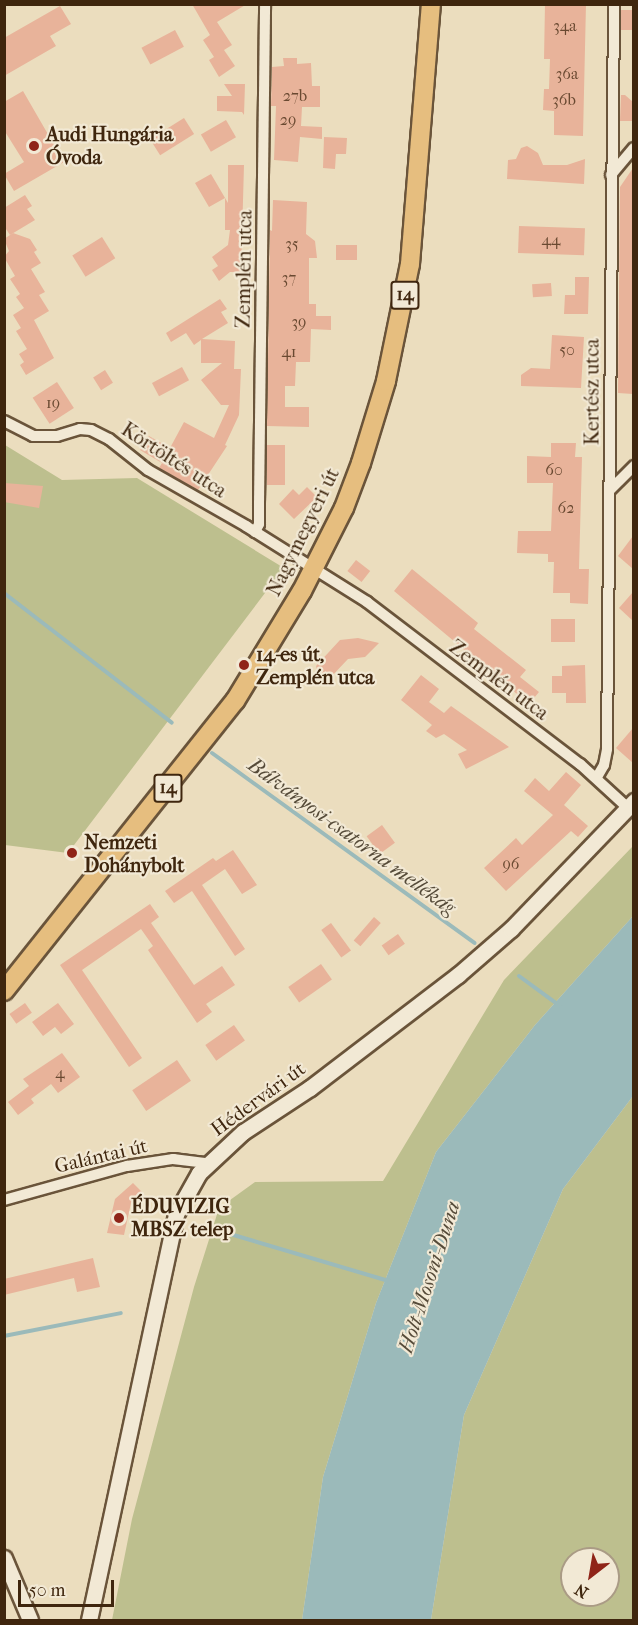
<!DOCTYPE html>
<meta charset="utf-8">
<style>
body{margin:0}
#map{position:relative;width:638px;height:1625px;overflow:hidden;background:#ebddbe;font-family:"IM FELL French Canon",serif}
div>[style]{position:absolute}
.green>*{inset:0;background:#bdbf8e}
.water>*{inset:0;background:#9bbaba}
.stream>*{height:4px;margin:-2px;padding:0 2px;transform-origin:2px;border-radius:2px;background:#9bbaba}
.building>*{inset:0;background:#e8b39a;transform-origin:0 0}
.roads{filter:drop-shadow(2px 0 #6a543a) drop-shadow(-2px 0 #6a543a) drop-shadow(0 2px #6a543a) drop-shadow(0 -2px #6a543a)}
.street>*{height:10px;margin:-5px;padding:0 5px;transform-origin:5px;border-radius:5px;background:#f2e9d5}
.secondary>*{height:15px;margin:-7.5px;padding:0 7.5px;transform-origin:7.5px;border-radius:7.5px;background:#f2e9d5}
.primary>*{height:18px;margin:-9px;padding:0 9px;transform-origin:9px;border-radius:9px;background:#e6be7f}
.dots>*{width:16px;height:16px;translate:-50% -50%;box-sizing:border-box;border:3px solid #f2e9d5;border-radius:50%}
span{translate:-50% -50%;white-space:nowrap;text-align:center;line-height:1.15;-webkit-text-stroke:4.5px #f2e9d5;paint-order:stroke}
.number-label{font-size:16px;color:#694931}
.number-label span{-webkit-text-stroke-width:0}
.shield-label span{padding:2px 4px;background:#f2e9d5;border:2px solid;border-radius:4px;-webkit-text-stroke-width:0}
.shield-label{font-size:18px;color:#3f260e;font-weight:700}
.poi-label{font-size:20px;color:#3f260e;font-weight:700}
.left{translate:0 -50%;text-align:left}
.street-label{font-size:20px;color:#3f260e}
.water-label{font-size:21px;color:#564b39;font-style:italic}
.frame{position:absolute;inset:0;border:6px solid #3f260e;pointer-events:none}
.north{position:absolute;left:560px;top:1547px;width:60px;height:60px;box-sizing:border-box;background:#f2e9d5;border:2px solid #aa9b85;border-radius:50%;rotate:211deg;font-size:16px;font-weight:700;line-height:24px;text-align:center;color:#3f260e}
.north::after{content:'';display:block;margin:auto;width:21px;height:27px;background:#8f2418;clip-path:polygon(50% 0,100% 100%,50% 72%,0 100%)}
.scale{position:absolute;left:18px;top:1580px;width:96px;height:27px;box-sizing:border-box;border:3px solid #3f260e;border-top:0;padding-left:8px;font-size:18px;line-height:21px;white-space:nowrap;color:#3f260e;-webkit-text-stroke:4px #f2e9d5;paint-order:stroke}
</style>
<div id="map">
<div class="green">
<div style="clip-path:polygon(5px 445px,62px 480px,137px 478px,284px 568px,68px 853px,5px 845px)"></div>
<div style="clip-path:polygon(633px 846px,633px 916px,535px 1025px,436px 1152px,376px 1303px,323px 1477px,302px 1620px,112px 1620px,132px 1519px,194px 1287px,219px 1208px,255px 1182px,383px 1181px,504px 980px)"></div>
<div style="clip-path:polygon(evenodd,633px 1096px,633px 1620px,431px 1620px,464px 1415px,563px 1189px,633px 1096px,572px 1559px,608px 1559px,608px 1595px,572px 1595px,572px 1559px)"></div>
</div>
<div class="water">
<div style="clip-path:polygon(633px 916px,633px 1096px,563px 1189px,464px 1415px,431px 1620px,302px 1620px,323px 1477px,376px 1303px,436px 1152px,535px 1025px)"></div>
</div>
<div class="stream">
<div style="left:4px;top:593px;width:212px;rotate:37.7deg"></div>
<div style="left:212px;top:753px;width:324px;rotate:35.9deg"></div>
<div style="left:519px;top:976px;width:51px;rotate:36.2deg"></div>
<div style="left:220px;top:1231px;width:176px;rotate:16.5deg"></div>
<div style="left:4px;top:1336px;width:119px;rotate:-11.1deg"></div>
</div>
<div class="building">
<div style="clip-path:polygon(192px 4px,247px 4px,217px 22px,232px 45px,224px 50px,235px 66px,219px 77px,209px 60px,214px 57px,203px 40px,210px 35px)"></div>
<div style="clip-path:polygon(545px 4px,586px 4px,583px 136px,554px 135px,554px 111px,543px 110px,544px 89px,549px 89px,550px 59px,544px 59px)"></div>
<div style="clip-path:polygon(60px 6px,71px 24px,50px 36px,56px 46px,4px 76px,4px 38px)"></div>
<div style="left:621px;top:10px;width:12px;height:20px"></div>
<div style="left:175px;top:30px;width:19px;height:38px;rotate:62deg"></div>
<div style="clip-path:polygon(283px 58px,297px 58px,297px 64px,311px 63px,312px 86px,320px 86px,320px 107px,302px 107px,301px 126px,322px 127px,322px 139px,300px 137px,298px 162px,274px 160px,276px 106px,271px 106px,272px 67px,284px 66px)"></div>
<div style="clip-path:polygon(224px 84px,245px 84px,244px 115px,242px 112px,217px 111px,217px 96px,232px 96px)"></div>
<div style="clip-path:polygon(23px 91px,64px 162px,14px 191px,4px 174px,24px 162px,4px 130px,4px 102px)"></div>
<div style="clip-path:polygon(621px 95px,625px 95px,633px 102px,633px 121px,620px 121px)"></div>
<div style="left:184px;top:118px;width:19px;height:40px;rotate:58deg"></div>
<div style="left:226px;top:120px;width:20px;height:29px;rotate:60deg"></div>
<div style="clip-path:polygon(324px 137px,347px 138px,346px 154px,336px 154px,335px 169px,323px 168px)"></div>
<div style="clip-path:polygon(527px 146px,538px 153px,543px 165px,567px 165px,585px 159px,584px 184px,507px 179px,508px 160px,516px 159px,521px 148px)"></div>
<div style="clip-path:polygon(228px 165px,244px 165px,241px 272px,230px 272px,219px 281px,212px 270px,218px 266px,212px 257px,228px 245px,230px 230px,225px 230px,225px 198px,209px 207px,195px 183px,211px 174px,228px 203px)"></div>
<div style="clip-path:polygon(633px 168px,633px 394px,618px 393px,620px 187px)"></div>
<div style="clip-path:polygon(25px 195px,32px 206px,27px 209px,35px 220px,10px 235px,4px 226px,4px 208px)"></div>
<div style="clip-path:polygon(273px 200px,307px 202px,306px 234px,315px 241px,317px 258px,309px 258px,309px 304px,316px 304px,316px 316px,331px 316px,331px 330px,311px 329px,310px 362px,296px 362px,295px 386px,285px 386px,285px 407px,309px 407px,309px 427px,267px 426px,270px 230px,272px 231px)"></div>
<div style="left:519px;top:226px;width:66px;height:27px;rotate:2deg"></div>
<div style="clip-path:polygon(13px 233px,30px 239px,37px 250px,34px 252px,41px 263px,31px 269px,45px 292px,39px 295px,49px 311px,34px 320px,54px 358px,26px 375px,20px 365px,24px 362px,19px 354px,27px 349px,16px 331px,21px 328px,13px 315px,24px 308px,16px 297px,20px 294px,10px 279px,15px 276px,4px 257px,9px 251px,4px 239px)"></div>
<div style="left:102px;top:237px;width:25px;height:35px;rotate:58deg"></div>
<div style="left:336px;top:245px;width:21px;height:15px"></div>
<div style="clip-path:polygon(575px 277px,589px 277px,588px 314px,564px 314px,565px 295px,575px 295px)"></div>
<div style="left:551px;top:283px;width:13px;height:19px;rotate:86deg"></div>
<div style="clip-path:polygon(220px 299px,227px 309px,221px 312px,228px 323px,202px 339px,235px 341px,234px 369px,241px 369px,239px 415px,225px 445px,227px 446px,198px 490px,159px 468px,162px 463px,140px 450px,149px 436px,170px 448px,184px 422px,214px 438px,229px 405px,221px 405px,201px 380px,222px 363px,201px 363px,201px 340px,194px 345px,186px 333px,171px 342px,166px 333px)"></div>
<div style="clip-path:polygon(552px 335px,584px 337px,581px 388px,521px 386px,521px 375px,531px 368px,550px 369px)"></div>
<div style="left:182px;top:367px;width:15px;height:34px;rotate:62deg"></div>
<div style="left:105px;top:370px;width:15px;height:14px;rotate:58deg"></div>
<div style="left:57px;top:382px;width:31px;height:29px;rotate:57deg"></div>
<div style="clip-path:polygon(551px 443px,576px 443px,575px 457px,582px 457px,579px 569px,589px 569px,588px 604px,570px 603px,570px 593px,553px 593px,554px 562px,548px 562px,548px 554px,517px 553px,518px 531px,551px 531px,553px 483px,527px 483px,527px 456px,551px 457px)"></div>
<div style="left:267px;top:445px;width:18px;height:40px"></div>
<div style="clip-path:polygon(4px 483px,43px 486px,39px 508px,4px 502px)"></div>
<div style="clip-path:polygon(307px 487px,317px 497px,294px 519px,279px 504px,293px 489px,299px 495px)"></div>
<div style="clip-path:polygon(633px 536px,633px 569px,618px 556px)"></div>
<div style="left:356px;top:560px;width:18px;height:14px;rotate:38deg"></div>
<div style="clip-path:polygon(412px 569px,478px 623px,474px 629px,526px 670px,520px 677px,539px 692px,529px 704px,394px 591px)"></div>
<div style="clip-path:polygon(633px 592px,633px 621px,619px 608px)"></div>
<div style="left:551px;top:619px;width:24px;height:23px"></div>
<div style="clip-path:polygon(358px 638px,379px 643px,365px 657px,348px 659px,329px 679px,319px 677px,316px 666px,340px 640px)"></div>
<div style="clip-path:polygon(585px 665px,586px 703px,566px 703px,566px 693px,552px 693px,552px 676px,562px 676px,562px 666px)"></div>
<div style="clip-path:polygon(421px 675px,439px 689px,429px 702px,444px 713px,451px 706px,509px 747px,466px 769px,458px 754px,467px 750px,444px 734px,436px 738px,426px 731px,432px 725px,401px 700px)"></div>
<div style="clip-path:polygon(633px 728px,633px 763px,616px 748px)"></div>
<div style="clip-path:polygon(566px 772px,581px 785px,564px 805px,588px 826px,578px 837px,571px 831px,506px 891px,484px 868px,516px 838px,522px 845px,553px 815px,524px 791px,535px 778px,549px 791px)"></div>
<div style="left:382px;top:825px;width:22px;height:19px;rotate:54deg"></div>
<div style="clip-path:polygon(233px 850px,257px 885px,242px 894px,225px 869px,202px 885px,245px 949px,235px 956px,192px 891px,174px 903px,165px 891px,213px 858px,216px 861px)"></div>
<div style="clip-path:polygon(150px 904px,159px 917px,151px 923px,194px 985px,222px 966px,235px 985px,206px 1004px,212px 1012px,197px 1023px,148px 950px,153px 946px,141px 929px,82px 970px,142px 1058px,129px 1067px,60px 965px)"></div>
<div style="left:374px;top:917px;width:9px;height:31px;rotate:41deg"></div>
<div style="left:331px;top:923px;width:34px;height:12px;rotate:54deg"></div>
<div style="left:398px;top:934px;width:12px;height:20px;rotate:55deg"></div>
<div style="left:321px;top:964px;width:19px;height:40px;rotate:55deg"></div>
<div style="left:25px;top:1003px;width:12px;height:19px;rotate:55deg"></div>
<div style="clip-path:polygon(58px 1003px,74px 1024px,61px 1034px,55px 1027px,43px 1036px,32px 1022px)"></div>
<div style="left:234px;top:1025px;width:19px;height:35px;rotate:55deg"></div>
<div style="clip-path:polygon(62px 1053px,80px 1077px,58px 1093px,51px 1084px,31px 1099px,34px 1103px,18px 1115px,8px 1102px,29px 1086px,23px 1079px)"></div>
<div style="left:177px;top:1060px;width:25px;height:54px;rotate:56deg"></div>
<div style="clip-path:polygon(133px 1183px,143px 1193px,131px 1203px,124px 1235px,107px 1233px,115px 1199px)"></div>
<div style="clip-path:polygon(93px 1258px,100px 1287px,77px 1292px,74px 1278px,4px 1295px,4px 1279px)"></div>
</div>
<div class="roads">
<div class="street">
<div style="left:611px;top:175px;width:35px;rotate:-50deg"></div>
<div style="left:4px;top:421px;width:33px;rotate:27deg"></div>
<div style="left:33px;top:436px;width:24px"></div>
<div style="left:57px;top:436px;width:24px;rotate:-17deg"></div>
<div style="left:80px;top:429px;width:11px;rotate:5deg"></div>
<div style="left:91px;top:430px;width:20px;rotate:27deg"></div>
<div style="left:109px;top:439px;width:50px;rotate:38.5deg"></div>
<div style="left:148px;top:470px;width:113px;rotate:29.7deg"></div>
<div style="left:246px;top:526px;width:143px;rotate:32.1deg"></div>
<div style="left:367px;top:602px;width:268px;rotate:37.3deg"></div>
<div style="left:580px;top:764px;width:64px;rotate:42.5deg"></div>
<div style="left:610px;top:490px;width:34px;rotate:-45deg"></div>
<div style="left:255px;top:532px;width:9px;rotate:-63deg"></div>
<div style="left:259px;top:524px;width:21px;rotate:-90deg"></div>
<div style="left:259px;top:503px;width:499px;rotate:-89.3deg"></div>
<div style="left:597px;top:777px;width:14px;rotate:-60deg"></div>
<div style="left:604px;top:765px;width:16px;rotate:-79deg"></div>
<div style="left:607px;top:749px;width:745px;rotate:-89.46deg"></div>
<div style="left:4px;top:1200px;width:128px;rotate:-15.5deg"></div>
<div style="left:127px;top:1166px;width:47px;rotate:-8.7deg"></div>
<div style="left:173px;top:1159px;width:34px;rotate:7deg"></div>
</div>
<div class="secondary">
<div style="left:4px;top:1558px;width:67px;rotate:67.2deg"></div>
<div style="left:89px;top:1620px;width:415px;rotate:-77.9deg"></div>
<div style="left:176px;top:1214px;width:47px;rotate:-60.7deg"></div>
<div style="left:199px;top:1173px;width:60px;rotate:-43deg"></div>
<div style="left:243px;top:1132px;width:80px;rotate:-33.3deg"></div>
<div style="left:310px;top:1088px;width:186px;rotate:-37.4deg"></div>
<div style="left:458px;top:975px;width:70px;rotate:-41deg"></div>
<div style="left:511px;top:929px;width:178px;rotate:-46.1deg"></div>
</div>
<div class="primary">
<div style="left:4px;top:991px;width:371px;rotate:-51.5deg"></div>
<div style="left:235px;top:701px;width:129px;rotate:-58.7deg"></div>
<div style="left:302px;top:591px;width:93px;rotate:-63.2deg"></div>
<div style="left:344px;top:508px;width:48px;rotate:-69.3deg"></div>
<div style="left:361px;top:463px;width:86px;rotate:-73deg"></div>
<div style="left:386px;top:381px;width:119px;rotate:-78.4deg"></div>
<div style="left:410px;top:264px;width:261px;rotate:-85.4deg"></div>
</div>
</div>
<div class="dots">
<div style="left:34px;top:146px;background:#8f2418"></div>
<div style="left:244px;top:665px;background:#8f2418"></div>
<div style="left:72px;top:853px;background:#8f2418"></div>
<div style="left:119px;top:1218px;background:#8f2418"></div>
</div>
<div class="number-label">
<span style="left:565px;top:26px">34a</span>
<span style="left:567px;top:74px">36a</span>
<span style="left:295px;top:96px">27b</span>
<span style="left:564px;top:100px">36b</span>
<span style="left:288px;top:120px">29</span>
<span style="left:551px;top:240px">44</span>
<span style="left:292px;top:244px">35</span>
<span style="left:289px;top:278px">37</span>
<span style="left:299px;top:322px">39</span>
<span style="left:567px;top:350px">50</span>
<span style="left:289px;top:352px">41</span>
<span style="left:53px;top:403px">19</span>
<span style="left:554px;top:470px">60</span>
<span style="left:566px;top:508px">62</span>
<span style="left:511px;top:864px">96</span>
<span style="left:60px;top:1073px">4</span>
</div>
<div class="shield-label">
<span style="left:405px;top:295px">14</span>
<span style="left:168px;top:788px">14</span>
</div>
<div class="poi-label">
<span class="left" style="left:46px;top:146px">Audi Hungária<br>Óvoda</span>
<span class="left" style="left:256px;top:666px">14-es út,<br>Zemplén utca</span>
<span class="left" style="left:84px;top:854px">Nemzeti<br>Dohánybolt</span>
<span class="left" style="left:131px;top:1218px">ÉDUVIZIG<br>MBSZ telep</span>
</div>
<div class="street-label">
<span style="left:244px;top:269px;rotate:-89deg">Zemplén utca</span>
<span style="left:592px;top:392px;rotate:-90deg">Kertész utca</span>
<span style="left:174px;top:460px;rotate:33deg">Körtöltés utca</span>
<span style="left:303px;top:532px;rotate:-64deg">Nagymegyeri út</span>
<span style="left:499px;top:680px;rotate:37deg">Zemplén utca</span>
<span style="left:258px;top:1099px;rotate:-36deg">Hédervári út</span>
<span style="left:101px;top:1156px;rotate:-13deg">Galántai út</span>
</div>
<div class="water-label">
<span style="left:352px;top:836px;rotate:36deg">Bálványosi-csatorna mellékág</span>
<span style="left:429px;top:1277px;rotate:-72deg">Holt-Mosoni-Duna</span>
</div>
<div class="frame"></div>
<div class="north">N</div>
<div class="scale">50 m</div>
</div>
